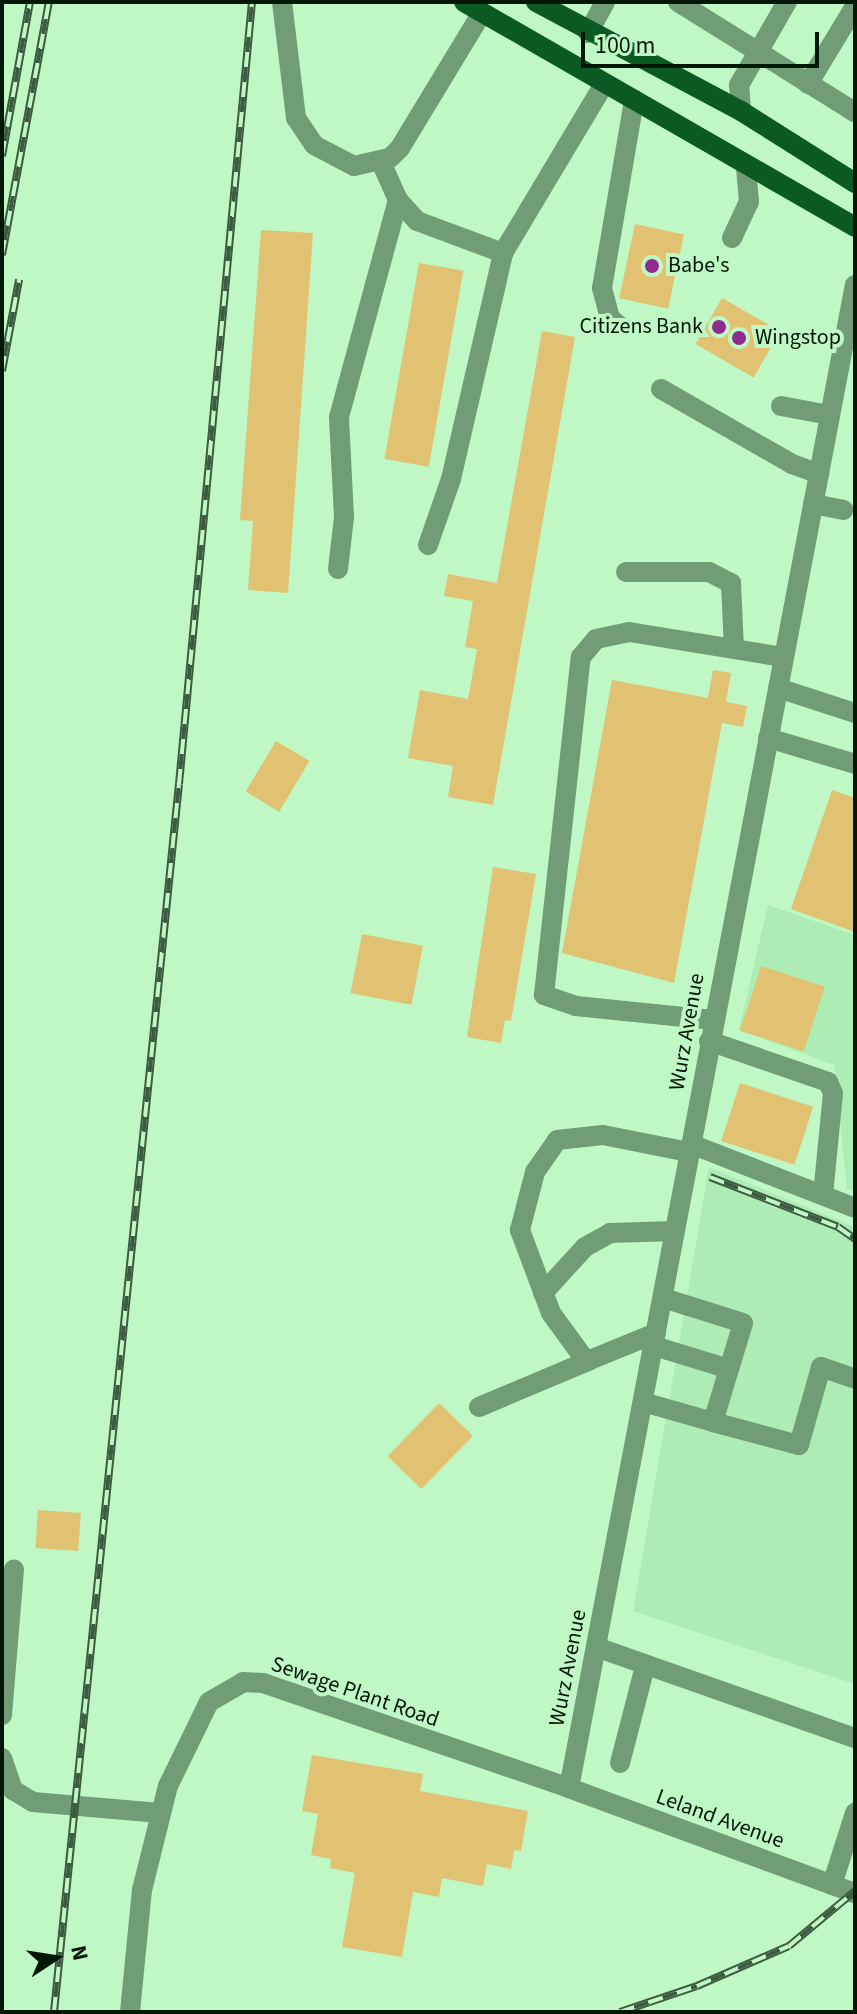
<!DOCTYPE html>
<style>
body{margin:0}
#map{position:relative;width:857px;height:2014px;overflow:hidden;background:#bff7c5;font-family:"Source Sans 3",sans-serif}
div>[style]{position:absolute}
.built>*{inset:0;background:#aeecb5}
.building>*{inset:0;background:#e1c172;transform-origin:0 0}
.minor>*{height:20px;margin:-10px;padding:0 10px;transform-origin:10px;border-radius:10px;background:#709c76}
.major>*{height:20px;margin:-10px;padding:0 10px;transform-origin:10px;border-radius:10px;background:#0b5923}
.rail>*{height:8px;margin-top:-4px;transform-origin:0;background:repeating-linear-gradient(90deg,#bff7c5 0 15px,#3c5b40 0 30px);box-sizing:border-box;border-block:2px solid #3c5b40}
.dots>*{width:22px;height:22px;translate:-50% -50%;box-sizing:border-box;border:4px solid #bff7c5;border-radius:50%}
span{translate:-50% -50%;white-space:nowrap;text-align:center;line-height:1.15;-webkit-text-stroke:8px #bff7c5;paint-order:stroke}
.poi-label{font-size:22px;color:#031706}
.left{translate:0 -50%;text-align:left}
.right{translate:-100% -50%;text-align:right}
.street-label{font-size:22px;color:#031706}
.frame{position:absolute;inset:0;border:4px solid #031706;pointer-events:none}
.north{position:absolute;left:16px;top:1918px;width:80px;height:80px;-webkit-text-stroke:6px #bff7c5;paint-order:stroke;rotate:78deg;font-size:22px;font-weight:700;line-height:32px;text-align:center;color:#031706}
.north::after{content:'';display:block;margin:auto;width:28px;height:36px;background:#031706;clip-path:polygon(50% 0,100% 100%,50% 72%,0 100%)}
.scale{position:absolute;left:581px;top:32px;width:238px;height:36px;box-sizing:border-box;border:4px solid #031706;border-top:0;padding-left:10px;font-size:24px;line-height:28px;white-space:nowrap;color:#031706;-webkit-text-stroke:6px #bff7c5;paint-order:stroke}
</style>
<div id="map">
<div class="built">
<div style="clip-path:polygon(768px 905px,855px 935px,855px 1191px,847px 1189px,834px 1065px,739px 1030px)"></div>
<div style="clip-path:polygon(709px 1167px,855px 1227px,855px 1684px,633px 1611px)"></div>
</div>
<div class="building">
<div style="left:635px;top:224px;width:50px;height:76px;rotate:12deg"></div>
<div style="clip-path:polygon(261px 230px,313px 233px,288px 593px,248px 590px,253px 521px,240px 520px)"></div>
<div style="left:419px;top:263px;width:45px;height:199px;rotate:10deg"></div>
<div style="left:722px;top:298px;width:67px;height:53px;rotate:30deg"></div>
<div style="clip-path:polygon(542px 331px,575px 337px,493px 805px,448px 797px,453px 766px,408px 758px,420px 690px,468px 699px,477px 649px,465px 647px,473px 601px,444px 596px,448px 574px,497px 583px)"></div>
<div style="clip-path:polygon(713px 670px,731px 673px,726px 702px,747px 706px,743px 727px,722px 723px,674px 983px,562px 953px,612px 680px,708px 698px)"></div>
<div style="left:276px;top:741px;width:39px;height:59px;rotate:31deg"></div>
<div style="clip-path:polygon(832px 790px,855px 798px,855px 932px,791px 909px)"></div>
<div style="clip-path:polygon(493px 867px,536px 874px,511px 1021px,505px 1020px,501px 1043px,467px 1037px)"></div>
<div style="left:362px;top:934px;width:62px;height:60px;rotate:11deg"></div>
<div style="left:761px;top:966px;width:67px;height:68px;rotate:18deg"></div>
<div style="left:740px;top:1083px;width:77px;height:61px;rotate:18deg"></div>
<div style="left:439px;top:1403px;width:47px;height:74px;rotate:44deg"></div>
<div style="left:38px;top:1510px;width:43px;height:38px;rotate:4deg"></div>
<div style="clip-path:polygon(312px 1755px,423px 1774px,420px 1791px,528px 1811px,521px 1851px,514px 1850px,511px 1869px,487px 1864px,483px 1886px,442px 1878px,439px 1897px,413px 1892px,402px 1957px,342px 1947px,355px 1873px,330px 1868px,331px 1859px,311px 1855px,318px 1814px,302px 1811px)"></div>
</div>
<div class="minor">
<div style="left:282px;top:2px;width:117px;rotate:83.1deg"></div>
<div style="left:296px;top:118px;width:32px;rotate:56deg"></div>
<div style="left:314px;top:145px;width:45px;rotate:27.7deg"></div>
<div style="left:354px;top:166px;width:37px;rotate:-13deg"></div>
<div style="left:390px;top:158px;width:14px;rotate:-45deg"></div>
<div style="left:400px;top:148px;width:157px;rotate:-58.8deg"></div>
<div style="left:678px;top:2px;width:208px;rotate:31.9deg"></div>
<div style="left:588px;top:33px;width:35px;rotate:-61deg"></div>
<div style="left:808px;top:84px;width:91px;rotate:-58.9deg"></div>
<div style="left:741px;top:111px;width:26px;rotate:-94deg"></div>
<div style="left:739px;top:85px;width:96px;rotate:-60deg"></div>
<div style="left:381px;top:162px;width:42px;rotate:65.9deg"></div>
<div style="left:398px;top:200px;width:28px;rotate:48deg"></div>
<div style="left:417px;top:221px;width:92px;rotate:20.4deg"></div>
<div style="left:732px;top:238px;width:40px;rotate:-65deg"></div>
<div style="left:749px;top:202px;width:37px;rotate:-95deg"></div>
<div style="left:621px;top:327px;width:14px;rotate:-141deg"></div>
<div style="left:610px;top:318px;width:31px;rotate:-105deg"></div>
<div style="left:602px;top:288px;width:191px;rotate:-80.3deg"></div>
<div style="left:661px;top:389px;width:151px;rotate:29.8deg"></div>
<div style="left:792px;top:464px;width:29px;rotate:20deg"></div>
<div style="left:781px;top:406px;width:49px;rotate:10.6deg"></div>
<div style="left:813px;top:504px;width:31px;rotate:11deg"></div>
<div style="left:428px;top:545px;width:70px;rotate:-70.8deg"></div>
<div style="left:451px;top:479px;width:232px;rotate:-77deg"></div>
<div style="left:503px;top:253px;width:197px;rotate:-59.1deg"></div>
<div style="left:338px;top:569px;width:52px;rotate:-83.4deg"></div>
<div style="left:344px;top:517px;width:100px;rotate:-92.9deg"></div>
<div style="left:339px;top:417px;width:225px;rotate:-74.8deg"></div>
<div style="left:626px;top:572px;width:83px"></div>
<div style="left:709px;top:572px;width:25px;rotate:27deg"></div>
<div style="left:731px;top:583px;width:65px;rotate:87.4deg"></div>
<div style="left:778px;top:688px;width:81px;rotate:18deg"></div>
<div style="left:768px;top:738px;width:91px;rotate:16.6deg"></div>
<div style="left:713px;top:1020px;width:138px;rotate:-174.2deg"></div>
<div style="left:576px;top:1006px;width:34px;rotate:-161deg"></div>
<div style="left:544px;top:995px;width:340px;rotate:-83.8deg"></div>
<div style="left:581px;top:657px;width:23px;rotate:-50deg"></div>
<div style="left:596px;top:639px;width:34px;rotate:-12deg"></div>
<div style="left:629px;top:632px;width:157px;rotate:9.2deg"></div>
<div style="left:709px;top:1041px;width:126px;rotate:19deg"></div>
<div style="left:828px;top:1082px;width:12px;rotate:66deg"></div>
<div style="left:833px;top:1093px;width:102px;rotate:95.6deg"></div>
<div style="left:691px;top:1144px;width:176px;rotate:21.3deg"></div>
<div style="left:543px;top:1293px;width:62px;rotate:-47.6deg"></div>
<div style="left:585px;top:1247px;width:29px;rotate:-29deg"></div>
<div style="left:610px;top:1233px;width:65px;rotate:-1.8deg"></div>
<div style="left:656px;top:1333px;width:71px;rotate:157.8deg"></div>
<div style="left:590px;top:1360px;width:8px;rotate:-157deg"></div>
<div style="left:583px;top:1357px;width:54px;rotate:-126deg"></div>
<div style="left:551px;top:1313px;width:89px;rotate:-110.5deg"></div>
<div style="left:520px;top:1230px;width:60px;rotate:-75.5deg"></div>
<div style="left:535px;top:1172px;width:39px;rotate:-55deg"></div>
<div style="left:557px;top:1140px;width:46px;rotate:-6.2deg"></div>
<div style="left:603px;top:1135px;width:88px;rotate:11.2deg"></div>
<div style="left:654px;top:1346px;width:78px;rotate:17deg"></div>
<div style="left:643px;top:1402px;width:73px;rotate:15.9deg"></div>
<div style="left:713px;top:1422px;width:103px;rotate:-73.1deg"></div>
<div style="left:743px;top:1323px;width:84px;rotate:-162.6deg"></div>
<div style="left:479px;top:1407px;width:121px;rotate:-22.9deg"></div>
<div style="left:713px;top:1422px;width:89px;rotate:15deg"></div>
<div style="left:799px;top:1445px;width:81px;rotate:-74.2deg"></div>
<div style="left:821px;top:1367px;width:36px;rotate:19deg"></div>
<div style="left:596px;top:1647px;width:275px;rotate:19.4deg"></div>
<div style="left:2px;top:1715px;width:146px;rotate:-85.3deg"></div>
<div style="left:2px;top:1758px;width:34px;rotate:71deg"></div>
<div style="left:13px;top:1790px;width:23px;rotate:31deg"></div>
<div style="left:33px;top:1802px;width:127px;rotate:5deg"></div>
<div style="left:620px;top:1763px;width:100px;rotate:-75.5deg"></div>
<div style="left:569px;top:1788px;width:1530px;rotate:-79.23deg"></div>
<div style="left:832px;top:1885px;width:76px;rotate:-72.3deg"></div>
<div style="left:130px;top:2012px;width:123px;rotate:-84.4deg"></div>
<div style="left:142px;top:1890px;width:107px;rotate:-76deg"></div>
<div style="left:168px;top:1786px;width:93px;rotate:-64deg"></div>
<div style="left:209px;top:1702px;width:39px;rotate:-30deg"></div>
<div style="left:243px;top:1682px;width:20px;rotate:3deg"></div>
<div style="left:263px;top:1683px;width:324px;rotate:18.9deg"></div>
<div style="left:569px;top:1788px;width:305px;rotate:20.2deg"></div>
</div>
<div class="major">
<div style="left:464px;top:2px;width:451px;rotate:29.9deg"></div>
<div style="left:536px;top:2px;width:232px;rotate:28deg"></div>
<div style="left:741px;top:111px;width:135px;rotate:32.3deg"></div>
</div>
<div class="rail">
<div style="left:2px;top:156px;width:157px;rotate:-79.7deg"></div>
<div style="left:2px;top:255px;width:257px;rotate:-79.5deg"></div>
<div style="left:2px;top:371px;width:93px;rotate:-79.4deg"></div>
<div style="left:710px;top:1177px;width:137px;rotate:21.3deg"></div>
<div style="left:838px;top:1227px;width:21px;rotate:35deg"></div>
<div style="left:54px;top:2012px;width:1234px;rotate:-84.19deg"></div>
<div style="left:179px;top:784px;width:785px;rotate:-84.67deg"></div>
<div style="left:620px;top:2012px;width:81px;rotate:-18.7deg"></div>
<div style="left:697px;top:1986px;width:100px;rotate:-23.5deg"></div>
<div style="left:789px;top:1946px;width:86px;rotate:-39.8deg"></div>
</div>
<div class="dots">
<div style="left:652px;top:266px;background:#8f2a8f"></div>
<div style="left:719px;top:327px;background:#8f2a8f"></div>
<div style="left:739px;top:338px;background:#8f2a8f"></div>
</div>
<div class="poi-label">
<span class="left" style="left:668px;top:266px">Babe's</span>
<span class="right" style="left:703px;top:327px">Citizens Bank</span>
<span class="left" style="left:755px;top:338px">Wingstop</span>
</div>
<div class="street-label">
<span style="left:687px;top:1032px;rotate:-80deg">Wurz Avenue</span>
<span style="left:568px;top:1668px;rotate:-79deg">Wurz Avenue</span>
<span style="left:355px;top:1692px;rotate:19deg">Sewage Plant Road</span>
<span style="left:720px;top:1819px;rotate:20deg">Leland Avenue</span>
</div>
<div class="frame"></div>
<div class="north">N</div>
<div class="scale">100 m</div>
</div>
